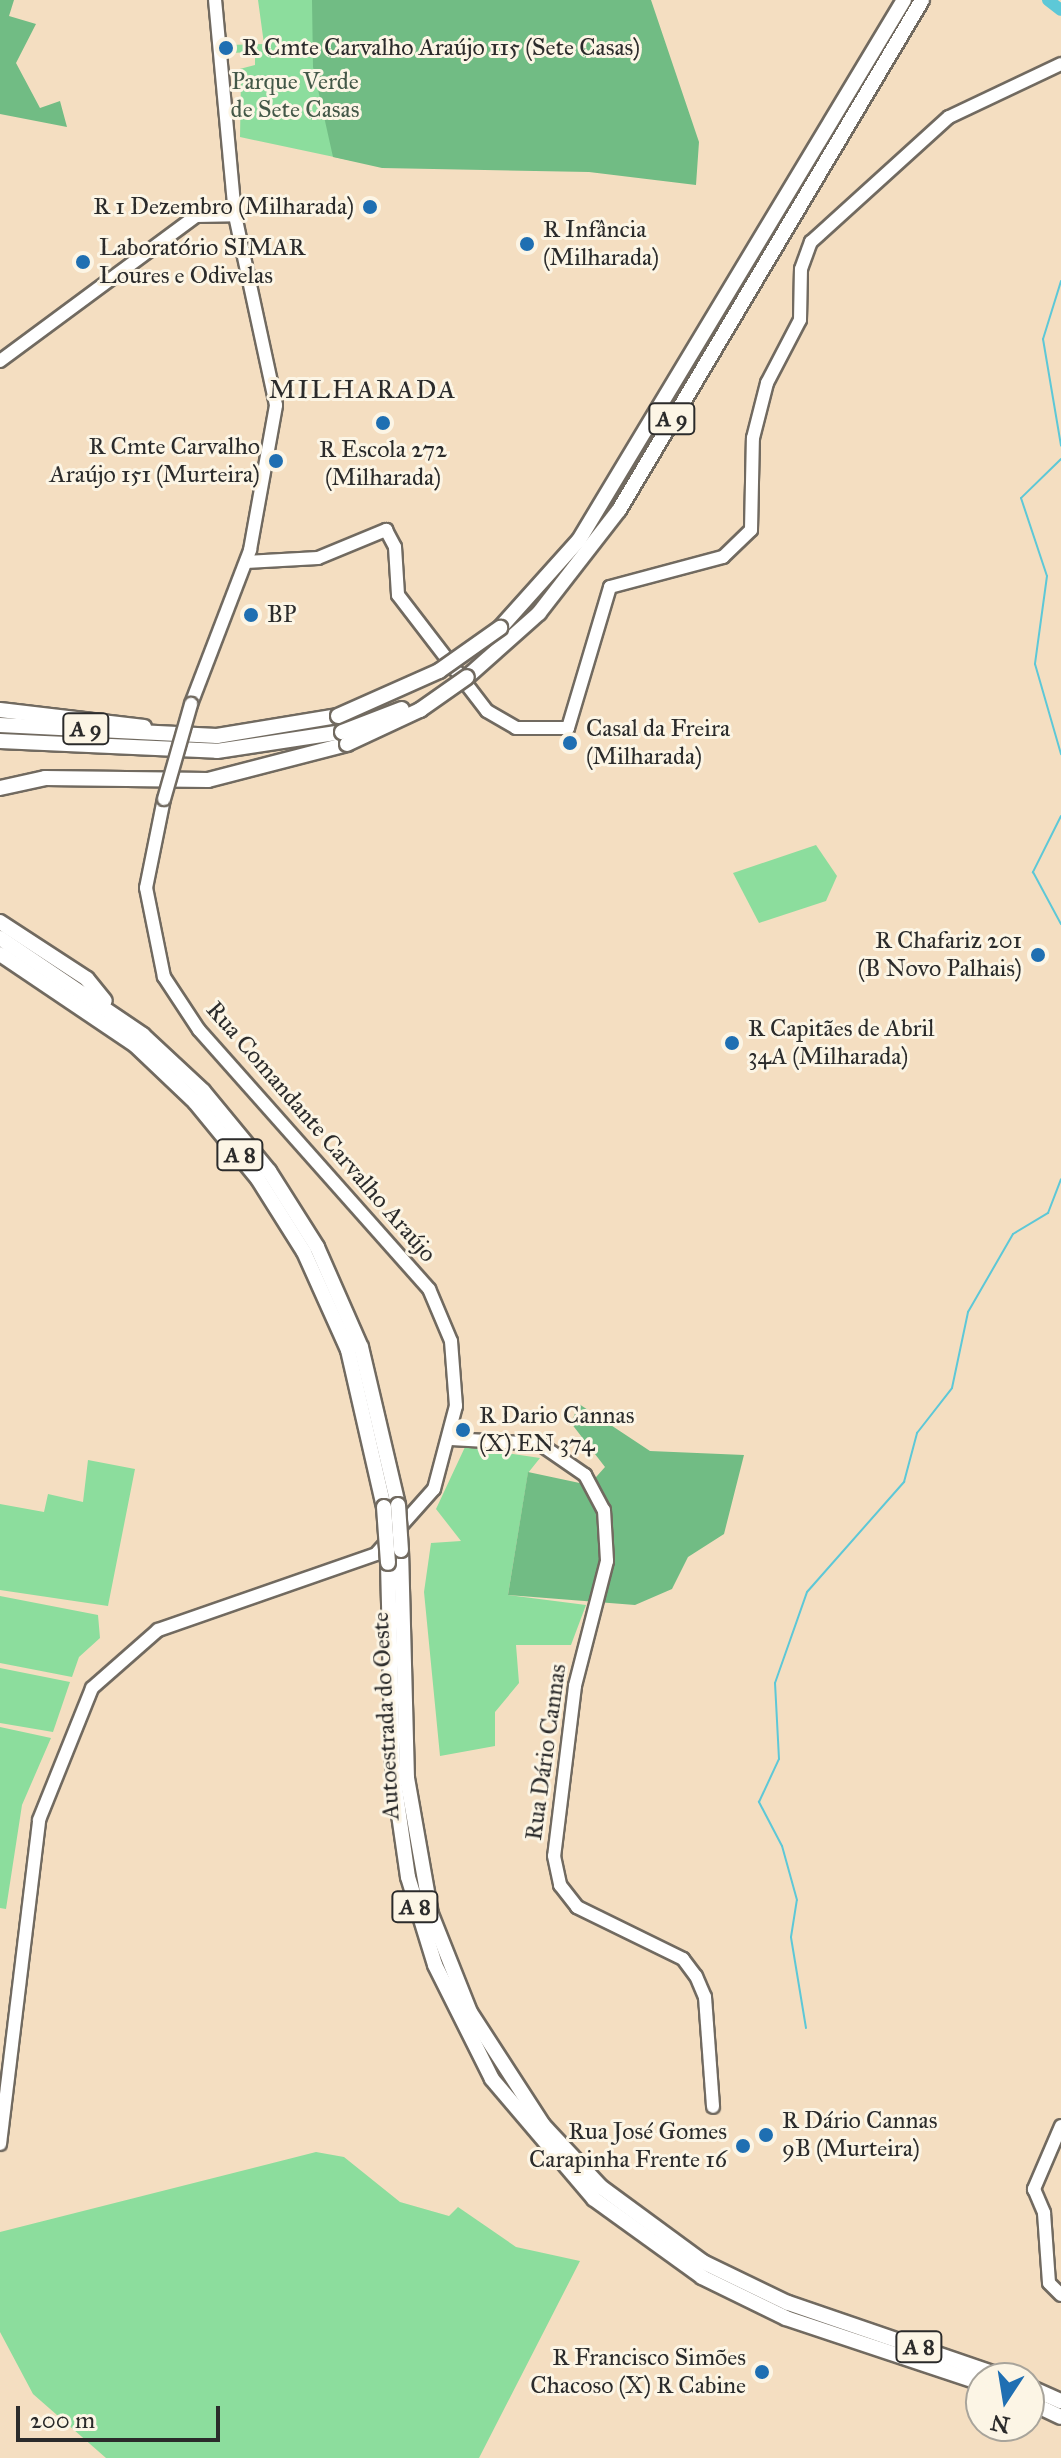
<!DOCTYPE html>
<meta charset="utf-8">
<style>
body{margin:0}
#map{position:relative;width:1061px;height:2458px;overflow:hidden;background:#f4dec1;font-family:"IM FELL Great Primer",serif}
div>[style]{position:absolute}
.green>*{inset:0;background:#8cdd9d}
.forest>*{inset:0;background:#71bc84}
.stream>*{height:2px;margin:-1px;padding:0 1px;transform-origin:1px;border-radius:1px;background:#5dc8d7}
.river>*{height:12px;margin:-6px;padding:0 6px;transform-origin:6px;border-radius:6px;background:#5dc8d7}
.roads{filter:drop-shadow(2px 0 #716a60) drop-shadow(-2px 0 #716a60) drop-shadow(0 2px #716a60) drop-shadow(0 -2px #716a60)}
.secondary>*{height:12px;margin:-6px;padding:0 6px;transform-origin:6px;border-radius:6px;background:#fff}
.highway>*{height:14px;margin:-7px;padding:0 7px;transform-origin:7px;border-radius:7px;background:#fff}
.bridges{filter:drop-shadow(2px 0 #716a60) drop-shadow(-2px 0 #716a60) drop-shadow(0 2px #716a60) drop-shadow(0 -2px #716a60)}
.secondary-bridge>*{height:12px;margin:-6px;padding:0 6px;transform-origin:6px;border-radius:6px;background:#fff}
.highway-bridge>*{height:14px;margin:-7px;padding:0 7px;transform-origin:7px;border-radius:7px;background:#fff}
.dots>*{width:22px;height:22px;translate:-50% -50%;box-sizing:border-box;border:4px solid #fcf5e5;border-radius:50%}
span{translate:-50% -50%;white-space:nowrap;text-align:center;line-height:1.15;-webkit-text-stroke:6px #fcf5e5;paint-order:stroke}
.shield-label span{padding:2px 6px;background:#fcf5e5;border:2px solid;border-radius:6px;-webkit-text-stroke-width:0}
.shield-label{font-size:22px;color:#2b2b2b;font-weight:700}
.poi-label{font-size:24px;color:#2b2b2b}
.left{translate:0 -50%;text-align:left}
.right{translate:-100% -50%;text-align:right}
.park-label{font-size:24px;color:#435848}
.street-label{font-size:24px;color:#2b2b2b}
.neighbourhood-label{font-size:26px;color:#2b2b2b;letter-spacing:2px}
.north{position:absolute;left:965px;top:2362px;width:80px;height:80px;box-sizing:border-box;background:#fcf5e5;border:2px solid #a8a49b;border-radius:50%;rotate:192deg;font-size:22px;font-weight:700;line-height:32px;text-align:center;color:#2b2b2b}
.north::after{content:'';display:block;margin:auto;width:28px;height:36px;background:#1f6fb2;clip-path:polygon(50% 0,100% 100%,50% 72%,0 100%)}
.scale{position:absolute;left:16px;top:2406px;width:204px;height:36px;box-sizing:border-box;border:4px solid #2b2b2b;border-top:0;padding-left:10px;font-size:24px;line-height:28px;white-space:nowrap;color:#2b2b2b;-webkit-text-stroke:6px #fcf5e5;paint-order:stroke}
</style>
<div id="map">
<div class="green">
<div style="clip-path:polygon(258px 0,328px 0,353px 161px,240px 137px,241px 76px,228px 72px,255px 65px,255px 52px,229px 53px,228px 45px,264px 44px)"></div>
<div style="clip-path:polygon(816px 845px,837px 876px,826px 901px,759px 923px,733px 873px)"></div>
<div style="clip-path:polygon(465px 1447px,540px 1458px,528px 1473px,508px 1595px,586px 1605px,571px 1645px,516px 1645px,519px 1683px,495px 1712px,495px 1746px,440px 1756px,424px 1592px,431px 1543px,461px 1541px,436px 1509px)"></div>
<div style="clip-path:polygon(88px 1460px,135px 1469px,108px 1606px,0 1590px,0 1504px,44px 1512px,48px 1494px,83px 1502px)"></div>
<div style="clip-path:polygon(0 1596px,98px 1615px,100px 1638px,79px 1657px,72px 1677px,0 1663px)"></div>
<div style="clip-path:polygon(0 1668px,70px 1682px,53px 1732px,0 1723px)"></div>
<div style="clip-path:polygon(0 1727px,51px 1738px,22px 1805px,6px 1909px,0 1908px)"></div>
<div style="clip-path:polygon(316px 2152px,344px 2157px,400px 2202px,449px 2216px,458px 2207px,516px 2247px,580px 2261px,479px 2458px,106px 2458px,33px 2394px,0 2332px,0 2232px)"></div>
</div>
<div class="forest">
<div style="clip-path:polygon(0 0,14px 0,9px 16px,36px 24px,16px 63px,40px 108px,60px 101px,67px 127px,0 114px)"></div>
<div style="clip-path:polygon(312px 0,651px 0,699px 142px,696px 185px,589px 172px,382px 168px,333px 157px,313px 67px)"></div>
<div style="clip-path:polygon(579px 1404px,650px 1451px,744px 1455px,724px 1534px,688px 1557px,672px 1589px,635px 1605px,508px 1595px,528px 1472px,589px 1485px,605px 1467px,571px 1423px)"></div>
</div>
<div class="stream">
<div style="left:1061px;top:281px;width:61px;rotate:107.2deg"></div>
<div style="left:1043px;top:339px;width:108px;rotate:80.4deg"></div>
<div style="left:1061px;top:459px;width:56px;rotate:135.7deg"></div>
<div style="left:1021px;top:498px;width:82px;rotate:71.6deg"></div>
<div style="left:1047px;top:576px;width:89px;rotate:97.8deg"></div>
<div style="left:1035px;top:664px;width:94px;rotate:73.9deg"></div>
<div style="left:1061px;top:816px;width:63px;rotate:116.6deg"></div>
<div style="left:1033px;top:872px;width:59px;rotate:61.7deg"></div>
<div style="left:806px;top:2028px;width:92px;rotate:-99.4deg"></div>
<div style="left:791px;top:1937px;width:37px;rotate:-81deg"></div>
<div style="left:797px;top:1900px;width:56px;rotate:-105.5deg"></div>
<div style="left:782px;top:1846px;width:50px;rotate:-117.6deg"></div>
<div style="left:759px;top:1802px;width:47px;rotate:-65.1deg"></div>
<div style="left:779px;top:1759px;width:76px;rotate:-93deg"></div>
<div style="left:775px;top:1683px;width:96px;rotate:-70.6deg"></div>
<div style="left:807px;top:1592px;width:147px;rotate:-48.6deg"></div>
<div style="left:904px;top:1482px;width:51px;rotate:-75.1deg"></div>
<div style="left:917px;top:1433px;width:57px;rotate:-52.1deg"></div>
<div style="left:952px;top:1388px;width:78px;rotate:-78.1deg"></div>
<div style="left:968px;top:1312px;width:90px;rotate:-60deg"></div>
<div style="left:1013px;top:1234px;width:41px;rotate:-31deg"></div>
<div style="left:1048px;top:1213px;width:36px;rotate:-69deg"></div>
</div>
<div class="river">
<div style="left:1048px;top:0;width:16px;rotate:38deg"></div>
</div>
<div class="roads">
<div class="secondary">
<div style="left:0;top:361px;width:244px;rotate:-36.5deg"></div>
<div style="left:196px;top:216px;width:39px;rotate:-1deg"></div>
<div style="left:246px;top:562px;width:72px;rotate:-3.2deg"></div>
<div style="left:318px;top:558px;width:74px;rotate:-22.4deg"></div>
<div style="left:386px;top:530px;width:19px;rotate:62deg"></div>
<div style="left:395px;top:547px;width:48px;rotate:86.4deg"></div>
<div style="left:398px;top:595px;width:146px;rotate:52.5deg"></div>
<div style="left:487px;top:711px;width:34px;rotate:30deg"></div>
<div style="left:516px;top:728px;width:52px"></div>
<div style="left:568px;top:728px;width:147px;rotate:-73.4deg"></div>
<div style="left:610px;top:587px;width:117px;rotate:-14.9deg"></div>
<div style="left:723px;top:557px;width:39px;rotate:-44deg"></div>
<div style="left:751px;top:530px;width:92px;rotate:-88.8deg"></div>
<div style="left:753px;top:438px;width:57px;rotate:-75.7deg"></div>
<div style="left:767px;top:383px;width:71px;rotate:-62.4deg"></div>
<div style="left:800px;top:320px;width:51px;rotate:-88.9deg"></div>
<div style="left:801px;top:269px;width:29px;rotate:-70deg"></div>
<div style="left:811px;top:242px;width:186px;rotate:-42.2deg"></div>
<div style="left:949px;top:117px;width:124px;rotate:-25.3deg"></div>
<div style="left:191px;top:704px;width:165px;rotate:-69deg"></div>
<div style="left:250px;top:550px;width:147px;rotate:-79.8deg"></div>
<div style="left:276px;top:405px;width:194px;rotate:-102.2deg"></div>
<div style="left:235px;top:215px;width:216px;rotate:-95.3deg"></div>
<div style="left:451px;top:1439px;width:89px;rotate:3.2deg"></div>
<div style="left:540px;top:1444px;width:55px;rotate:34.6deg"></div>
<div style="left:585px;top:1475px;width:40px;rotate:62deg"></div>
<div style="left:604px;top:1510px;width:51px;rotate:86.6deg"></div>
<div style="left:607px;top:1561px;width:129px;rotate:104.4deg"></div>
<div style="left:575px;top:1686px;width:171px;rotate:97deg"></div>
<div style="left:554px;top:1856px;width:30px;rotate:78deg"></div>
<div style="left:560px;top:1885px;width:28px;rotate:52deg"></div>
<div style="left:577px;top:1907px;width:118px;rotate:26.1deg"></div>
<div style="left:683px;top:1959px;width:21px;rotate:53deg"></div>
<div style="left:696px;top:1976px;width:23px;rotate:67deg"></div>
<div style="left:705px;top:1997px;width:110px;rotate:85.8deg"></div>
<div style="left:1061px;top:2126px;width:69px;rotate:113.2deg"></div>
<div style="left:1034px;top:2189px;width:26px;rotate:67deg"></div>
<div style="left:1044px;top:2213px;width:70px;rotate:85.9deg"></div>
<div style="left:1049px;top:2283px;width:17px;rotate:45deg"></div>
<div style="left:0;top:2144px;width:326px;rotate:-83.1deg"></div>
<div style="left:39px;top:1820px;width:142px;rotate:-68.1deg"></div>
<div style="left:92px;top:1688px;width:88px;rotate:-41.3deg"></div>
<div style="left:158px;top:1630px;width:231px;rotate:-19.2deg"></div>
<div style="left:376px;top:1554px;width:87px;rotate:-48.3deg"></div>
<div style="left:434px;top:1489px;width:86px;rotate:-75.2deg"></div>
<div style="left:456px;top:1406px;width:65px;rotate:-94.4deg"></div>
<div style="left:451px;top:1341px;width:56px;rotate:-112.9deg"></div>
<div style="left:429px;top:1289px;width:346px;rotate:-131.6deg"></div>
<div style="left:199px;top:1030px;width:64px;rotate:-123.4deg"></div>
<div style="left:164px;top:977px;width:91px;rotate:-101.4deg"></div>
<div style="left:146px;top:888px;width:91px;rotate:-78.6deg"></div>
</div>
<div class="highway">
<div style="left:500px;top:628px;width:118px;rotate:-48.1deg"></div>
<div style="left:579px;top:540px;width:630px;rotate:-58.96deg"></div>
<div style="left:467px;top:677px;width:96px;rotate:-41.6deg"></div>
<div style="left:539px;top:613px;width:130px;rotate:-52.2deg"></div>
<div style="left:619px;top:510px;width:593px;rotate:-59.28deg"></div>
<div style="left:0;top:710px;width:145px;rotate:6.7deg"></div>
<div style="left:0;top:725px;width:217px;rotate:2.9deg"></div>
<div style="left:217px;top:736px;width:123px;rotate:-9.4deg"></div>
<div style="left:0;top:741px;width:217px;rotate:2.6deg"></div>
<div style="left:217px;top:751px;width:126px;rotate:-8.6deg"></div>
<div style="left:0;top:788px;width:46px;rotate:-12.5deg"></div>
<div style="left:45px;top:778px;width:163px;rotate:0.7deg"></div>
<div style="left:208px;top:780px;width:144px;rotate:-14.5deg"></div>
<div style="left:0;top:922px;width:104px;rotate:33.2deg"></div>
<div style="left:87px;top:979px;width:28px;rotate:51deg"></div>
<div style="left:0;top:938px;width:173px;rotate:34.1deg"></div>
<div style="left:143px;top:1035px;width:82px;rotate:43deg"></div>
<div style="left:203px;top:1091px;width:104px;rotate:50.5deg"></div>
<div style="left:269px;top:1171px;width:90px;rotate:57.7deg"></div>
<div style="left:317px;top:1247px;width:109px;rotate:66.3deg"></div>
<div style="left:361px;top:1347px;width:162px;rotate:76.8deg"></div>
<div style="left:0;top:954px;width:163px;rotate:34deg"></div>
<div style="left:135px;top:1045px;width:83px;rotate:43.5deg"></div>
<div style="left:195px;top:1102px;width:99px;rotate:50.7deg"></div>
<div style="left:258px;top:1179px;width:86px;rotate:57.8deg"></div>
<div style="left:304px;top:1252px;width:107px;rotate:65.8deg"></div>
<div style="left:348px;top:1350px;width:161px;rotate:77.1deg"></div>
<div style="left:401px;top:1550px;width:228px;rotate:88.5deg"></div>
<div style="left:407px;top:1778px;width:138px;rotate:80deg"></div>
<div style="left:431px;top:1914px;width:105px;rotate:68.3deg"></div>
<div style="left:470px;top:2012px;width:135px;rotate:57.1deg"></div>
<div style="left:543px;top:2125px;width:85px;rotate:46.9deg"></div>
<div style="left:601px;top:2187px;width:127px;rotate:36.3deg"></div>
<div style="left:703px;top:2262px;width:94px;rotate:25.8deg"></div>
<div style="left:788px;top:2303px;width:231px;rotate:18.9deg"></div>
<div style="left:388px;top:1563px;width:210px;rotate:88.6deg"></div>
<div style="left:393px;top:1773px;width:105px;rotate:81.8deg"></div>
<div style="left:408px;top:1877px;width:92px;rotate:72.9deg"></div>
<div style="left:435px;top:1965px;width:127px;rotate:63.4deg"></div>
<div style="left:492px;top:2079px;width:157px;rotate:49.6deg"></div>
<div style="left:594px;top:2199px;width:133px;rotate:35.8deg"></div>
<div style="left:702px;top:2277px;width:93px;rotate:26deg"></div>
<div style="left:786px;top:2318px;width:206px;rotate:18.4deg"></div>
<div style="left:1029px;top:2387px;width:35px;rotate:24deg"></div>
<div style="left:1029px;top:2402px;width:35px;rotate:25deg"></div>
</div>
</div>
<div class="bridges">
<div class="secondary-bridge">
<div style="left:164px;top:799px;width:99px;rotate:-74.1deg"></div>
</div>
<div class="highway-bridge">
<div style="left:338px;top:716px;width:111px;rotate:-24deg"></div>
<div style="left:439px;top:671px;width:75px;rotate:-35.2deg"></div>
<div style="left:342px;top:732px;width:64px;rotate:-21deg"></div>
<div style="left:347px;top:744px;width:81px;rotate:-25deg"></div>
<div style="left:420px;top:710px;width:57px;rotate:-35.1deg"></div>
<div style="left:398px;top:1505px;width:45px;rotate:86.2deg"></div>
<div style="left:384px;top:1507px;width:56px;rotate:85.9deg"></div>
</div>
</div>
<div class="dots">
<div style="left:226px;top:48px;background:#1f6fb2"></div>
<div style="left:370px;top:207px;background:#1f6fb2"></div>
<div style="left:527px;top:244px;background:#1f6fb2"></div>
<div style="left:83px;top:262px;background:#1f6fb2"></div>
<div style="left:383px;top:423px;background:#1f6fb2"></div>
<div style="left:276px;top:461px;background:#1f6fb2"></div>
<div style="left:251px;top:615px;background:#1f6fb2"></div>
<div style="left:570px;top:743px;background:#1f6fb2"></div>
<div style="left:1038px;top:955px;background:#1f6fb2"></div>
<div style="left:732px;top:1043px;background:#1f6fb2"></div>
<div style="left:463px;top:1430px;background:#1f6fb2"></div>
<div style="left:766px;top:2135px;background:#1f6fb2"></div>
<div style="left:743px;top:2146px;background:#1f6fb2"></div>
<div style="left:762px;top:2372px;background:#1f6fb2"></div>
</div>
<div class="shield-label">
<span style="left:672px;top:419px">A 9</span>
<span style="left:86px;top:729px">A 9</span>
<span style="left:240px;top:1155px">A 8</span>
<span style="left:415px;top:1907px">A 8</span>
<span style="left:919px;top:2347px">A 8</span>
</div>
<div class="poi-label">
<span class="left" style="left:242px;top:48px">R Cmte Carvalho Araújo 115 (Sete Casas)</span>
<span class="right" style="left:354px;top:207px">R 1 Dezembro (Milharada)</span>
<span class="left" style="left:543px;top:244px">R Infância<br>(Milharada)</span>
<span class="left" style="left:99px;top:262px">Laboratório SIMAR<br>Loures e Odivelas</span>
<span class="right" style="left:260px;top:461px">R Cmte Carvalho<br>Araújo 151 (Murteira)</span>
<span style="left:383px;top:464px">R Escola 272<br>(Milharada)</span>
<span class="left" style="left:267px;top:615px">BP</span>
<span class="left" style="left:586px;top:743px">Casal da Freira<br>(Milharada)</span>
<span class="right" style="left:1022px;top:955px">R Chafariz 201<br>(B Novo Palhais)</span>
<span class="left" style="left:748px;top:1043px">R Capitães de Abril<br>34A (Milharada)</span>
<span class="left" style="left:479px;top:1430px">R Dario Cannas<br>(X) EN 374</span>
<span class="left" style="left:782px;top:2135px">R Dário Cannas<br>9B (Murteira)</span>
<span class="right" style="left:727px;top:2146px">Rua José Gomes<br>Carapinha Frente 16</span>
<span class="right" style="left:746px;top:2372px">R Francisco Simões<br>Chacoso (X) R Cabine</span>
</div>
<div class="park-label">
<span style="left:295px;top:96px">Parque Verde<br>de Sete Casas</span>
</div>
<div class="street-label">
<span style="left:321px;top:1132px;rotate:49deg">Rua Comandante Carvalho Araújo</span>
<span style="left:386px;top:1716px;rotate:-93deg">Autoestrada do Oeste</span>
<span style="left:546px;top:1752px;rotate:-82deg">Rua Dário Cannas</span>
</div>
<div class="neighbourhood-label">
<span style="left:363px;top:390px">MILHARADA</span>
</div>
<div class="north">N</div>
<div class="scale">200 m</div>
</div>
